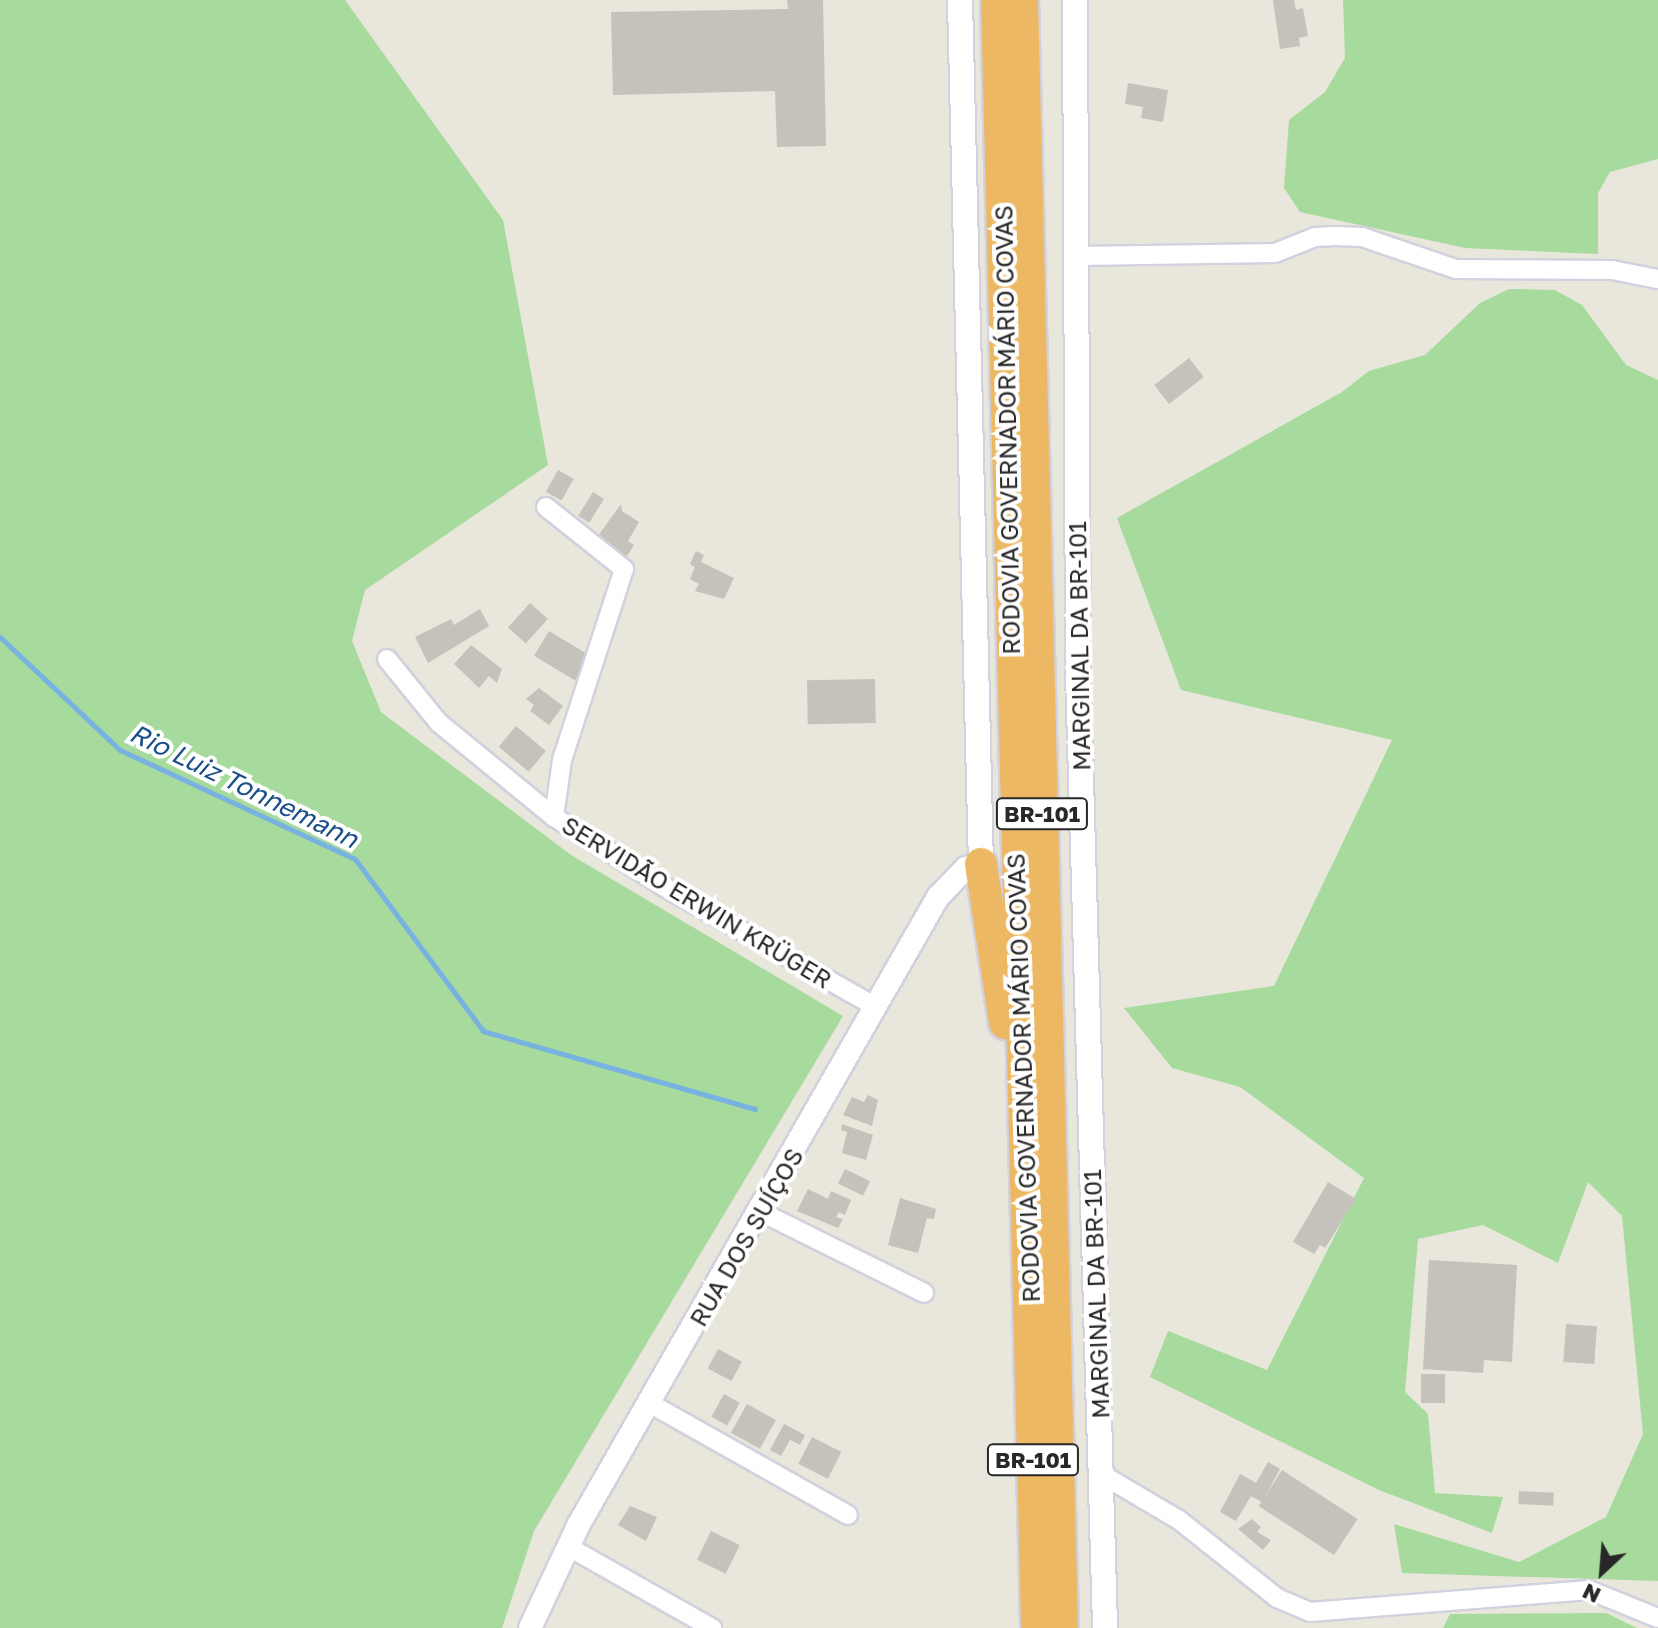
<!DOCTYPE html>
<meta charset="utf-8">
<style>
body{margin:0}
#map{position:relative;width:1658px;height:1628px;overflow:hidden;background:#e9e6db;font-family:"Golos Text",sans-serif}
div>[style]{position:absolute}
.green>*{inset:0;background:#a7da9d}
.stream>*{height:5px;margin:-2.5px;padding:0 2.5px;transform-origin:2.5px;border-radius:2.5px;background:#78b2e1}
.building>*{inset:0;background:#c4c2bb;transform-origin:0 0}
.roads{filter:drop-shadow(2px 0 #d1d1df) drop-shadow(-2px 0 #d1d1df) drop-shadow(0 2px #d1d1df) drop-shadow(0 -2px #d1d1df)}
.minor>*{height:18px;margin:-9px;padding:0 9px;transform-origin:9px;border-radius:9px;background:#fff}
.tertiary>*{height:22px;margin:-11px;padding:0 11px;transform-origin:11px;border-radius:11px;background:#fff}
.secondary>*{height:24px;margin:-12px;padding:0 12px;transform-origin:12px;border-radius:12px;background:#fff}
.motorway>*{height:32px;margin:-16px;padding:0 16px;transform-origin:16px;border-radius:16px;background:#ecb863}
span{translate:-50% -50%;white-space:nowrap;text-align:center;line-height:1.15;-webkit-text-stroke:8px #fff;paint-order:stroke}
.shield-label span{padding:2px 6px;background:#fff;border:2px solid;border-radius:6px;-webkit-text-stroke-width:0}
.shield-label{font-size:22px;color:#282828;font-weight:700}
.street-label{font-size:24px;color:#282828}
.water-label{font-size:26px;color:#1b4f89;font-style:italic}
.north{position:absolute;left:1562px;top:1532px;width:80px;height:80px;-webkit-text-stroke:6px #fff;paint-order:stroke;rotate:206deg;font-size:22px;font-weight:700;line-height:32px;text-align:center;color:#282828}
.north::after{content:'';display:block;margin:auto;width:28px;height:36px;background:#282828;clip-path:polygon(50% 0,100% 100%,50% 72%,0 100%)}
</style>
<div id="map">
<div class="green">
<div style="clip-path:polygon(0 0,345px 0,503px 220px,548px 465px,365px 590px,352px 641px,381px 712px,571px 855px,843px 1016px,534px 1531px,502px 1628px,0 1628px)"></div>
<div style="clip-path:polygon(1343px 0,1658px 0,1658px 159px,1610px 172px,1598px 193px,1598px 254px,1465px 248px,1300px 212px,1284px 188px,1289px 120px,1325px 92px,1345px 58px)"></div>
<div style="clip-path:polygon(1509px 289px,1555px 290px,1582px 305px,1626px 365px,1658px 380px,1658px 1581px,1402px 1573px,1394px 1524px,1519px 1562px,1606px 1517px,1643px 1434px,1622px 1216px,1588px 1182px,1558px 1263px,1483px 1225px,1418px 1239px,1405px 1392px,1428px 1414px,1435px 1493px,1503px 1497px,1492px 1533px,1379px 1490px,1150px 1377px,1168px 1331px,1267px 1370px,1364px 1178px,1240px 1087px,1172px 1068px,1124px 1008px,1274px 986px,1392px 740px,1181px 690px,1117px 518px,1342px 392px,1369px 371px,1425px 355px,1480px 303px)"></div>
<div style="clip-path:polygon(1606px 1613px,1637px 1628px,1443px 1628px,1450px 1614px)"></div>
</div>
<div class="stream">
<div style="left:0;top:637px;width:165px;rotate:43.3deg"></div>
<div style="left:120px;top:750px;width:259px;rotate:24.9deg"></div>
<div style="left:355px;top:859px;width:214px;rotate:53.3deg"></div>
<div style="left:483px;top:1031px;width:283px;rotate:16deg"></div>
</div>
<div class="building">
<div style="clip-path:polygon(787px 0,823px 0,826px 146px,777px 147px,775px 91px,613px 95px,611px 12px,788px 9px)"></div>
<div style="clip-path:polygon(1273px 0,1294px 0,1296px 10px,1303px 8px,1308px 36px,1299px 38px,1300px 46px,1280px 49px)"></div>
<div style="clip-path:polygon(1128px 83px,1168px 90px,1163px 122px,1141px 118px,1143px 107px,1125px 104px)"></div>
<div style="left:1189px;top:358px;width:24px;height:44px;rotate:52deg"></div>
<div style="left:558px;top:470px;width:18px;height:25px;rotate:29deg"></div>
<div style="left:593px;top:492px;width:13px;height:28px;rotate:32deg"></div>
<div style="clip-path:polygon(621px 504px,622px 511px,639px 522px,628px 541px,634px 545px,625px 559px,595px 540px)"></div>
<div style="clip-path:polygon(696px 551px,704px 555px,701px 562px,734px 578px,724px 599px,695px 591px,699px 584px,690px 579px,695px 567px,690px 564px)"></div>
<div style="left:530px;top:603px;width:24px;height:33px;rotate:42deg"></div>
<div style="clip-path:polygon(480px 609px,489px 626px,428px 663px,415px 637px,451px 619px,454px 625px)"></div>
<div style="left:549px;top:631px;width:48px;height:29px;rotate:31deg"></div>
<div style="clip-path:polygon(471px 645px,502px 669px,497px 683px,489px 676px,479px 688px,454px 664px)"></div>
<div style="left:875px;top:679px;width:44px;height:68px;rotate:89deg"></div>
<div style="clip-path:polygon(539px 688px,563px 706px,549px 725px,530px 711px,534px 705px,526px 699px)"></div>
<div style="left:516px;top:726px;width:39px;height:27px;rotate:40deg"></div>
<div style="clip-path:polygon(868px 1095px,878px 1100px,872px 1126px,843px 1115px,852px 1097px,864px 1102px)"></div>
<div style="clip-path:polygon(842px 1124px,873px 1135px,866px 1160px,842px 1153px,847px 1132px,841px 1130px)"></div>
<div style="left:845px;top:1169px;width:28px;height:16px;rotate:26deg"></div>
<div style="clip-path:polygon(1328px 1182px,1356px 1199px,1325px 1248px,1320px 1245px,1314px 1254px,1293px 1242px)"></div>
<div style="clip-path:polygon(808px 1189px,828px 1199px,831px 1191px,851px 1200px,845px 1215px,839px 1212px,836px 1217px,843px 1219px,838px 1228px,797px 1211px)"></div>
<div style="clip-path:polygon(900px 1198px,936px 1209px,934px 1219px,927px 1218px,918px 1253px,888px 1245px)"></div>
<div style="clip-path:polygon(1429px 1260px,1517px 1265px,1512px 1362px,1484px 1360px,1483px 1373px,1423px 1369px)"></div>
<div style="left:1566px;top:1324px;width:31px;height:38px;rotate:4deg"></div>
<div style="left:718px;top:1349px;width:27px;height:22px;rotate:28deg"></div>
<div style="left:1421px;top:1374px;width:24px;height:29px"></div>
<div style="left:724px;top:1394px;width:18px;height:26px;rotate:29deg"></div>
<div style="left:747px;top:1404px;width:33px;height:33px;rotate:29deg"></div>
<div style="clip-path:polygon(784px 1424px,805px 1435px,800px 1445px,790px 1440px,781px 1456px,770px 1450px)"></div>
<div style="left:812px;top:1437px;width:33px;height:30px;rotate:27deg"></div>
<div style="clip-path:polygon(1268px 1462px,1280px 1469px,1262px 1502px,1251px 1496px,1236px 1521px,1220px 1512px,1240px 1474px,1256px 1483px)"></div>
<div style="left:1282px;top:1470px;width:90px;height:43px;rotate:33deg"></div>
<div style="left:1519px;top:1491px;width:35px;height:13px;rotate:3deg"></div>
<div style="clip-path:polygon(630px 1506px,657px 1517px,646px 1541px,618px 1525px)"></div>
<div style="clip-path:polygon(1252px 1519px,1261px 1527px,1257px 1532px,1271px 1540px,1263px 1550px,1238px 1529px)"></div>
<div style="left:711px;top:1531px;width:32px;height:32px;rotate:26deg"></div>
</div>
<div class="roads">
<div class="minor">
<div style="left:1079px;top:256px;width:196px;rotate:-0.9deg"></div>
<div style="left:1275px;top:253px;width:43px;rotate:-21.8deg"></div>
<div style="left:1315px;top:237px;width:20px;rotate:-3deg"></div>
<div style="left:1335px;top:236px;width:27px;rotate:2deg"></div>
<div style="left:1362px;top:237px;width:99px;rotate:18.8deg"></div>
<div style="left:1456px;top:269px;width:156px;rotate:0.4deg"></div>
<div style="left:1612px;top:270px;width:47px;rotate:11.1deg"></div>
<div style="left:546px;top:507px;width:100px;rotate:38.5deg"></div>
<div style="left:624px;top:569px;width:201px;rotate:108deg"></div>
<div style="left:562px;top:760px;width:58px;rotate:98deg"></div>
<div style="left:387px;top:659px;width:82px;rotate:50.9deg"></div>
<div style="left:439px;top:723px;width:149px;rotate:39.3deg"></div>
<div style="left:554px;top:817px;width:129px;rotate:32.3deg"></div>
<div style="left:663px;top:886px;width:243px;rotate:29.6deg"></div>
<div style="left:761px;top:1212px;width:182px;rotate:26.4deg"></div>
<div style="left:651px;top:1404px;width:226px;rotate:29.4deg"></div>
<div style="left:1101px;top:1474px;width:91px;rotate:30.5deg"></div>
<div style="left:1179px;top:1520px;width:125px;rotate:38.5deg"></div>
<div style="left:1277px;top:1598px;width:36px;rotate:23deg"></div>
<div style="left:1310px;top:1612px;width:280px;rotate:-4.5deg"></div>
<div style="left:1589px;top:1590px;width:74px;rotate:22.1deg"></div>
<div style="left:567px;top:1546px;width:167px;rotate:29.5deg"></div>
</div>
<div class="tertiary">
<div style="left:530px;top:1628px;width:115px;rotate:-64.8deg"></div>
<div style="left:579px;top:1524px;width:723px;rotate:-60.21deg"></div>
<div style="left:938px;top:897px;width:40px;rotate:-46deg"></div>
<div style="left:966px;top:868px;width:16px;rotate:-15deg"></div>
</div>
<div class="secondary">
<div style="left:960px;top:0;width:864px;rotate:88.61deg"></div>
<div style="left:1075px;top:0;width:672px;rotate:89.74deg"></div>
<div style="left:1078px;top:672px;width:956px;rotate:88.38deg"></div>
</div>
<div class="motorway">
<div style="left:997px;top:0;width:1628px;rotate:88.59deg"></div>
<div style="left:1022px;top:0;width:1628px;rotate:88.59deg"></div>
<div style="left:981px;top:864px;width:161px;rotate:81.4deg"></div>
</div>
</div>
<div class="shield-label">
<span style="left:1042px;top:814px">BR-101</span>
<span style="left:1033px;top:1460px">BR-101</span>
</div>
<div class="street-label">
<span style="left:1007px;top:430px;rotate:-91deg">RODOVIA GOVERNADOR MÁRIO COVAS</span>
<span style="left:1079px;top:646px;rotate:-91deg">MARGINAL DA BR-101</span>
<span style="left:697px;top:902px;rotate:31deg">SERVIDÃO ERWIN KRÜGER</span>
<span style="left:1023px;top:1078px;rotate:-92deg">RODOVIA GOVERNADOR MÁRIO COVAS</span>
<span style="left:746px;top:1237px;rotate:-60deg">RUA DOS SUÍÇOS</span>
<span style="left:1096px;top:1294px;rotate:-92deg">MARGINAL DA BR-101</span>
</div>
<div class="water-label">
<span style="left:244px;top:786px;rotate:26deg">Rio Luiz Tonnemann</span>
</div>
<div class="north">N</div>
</div>
